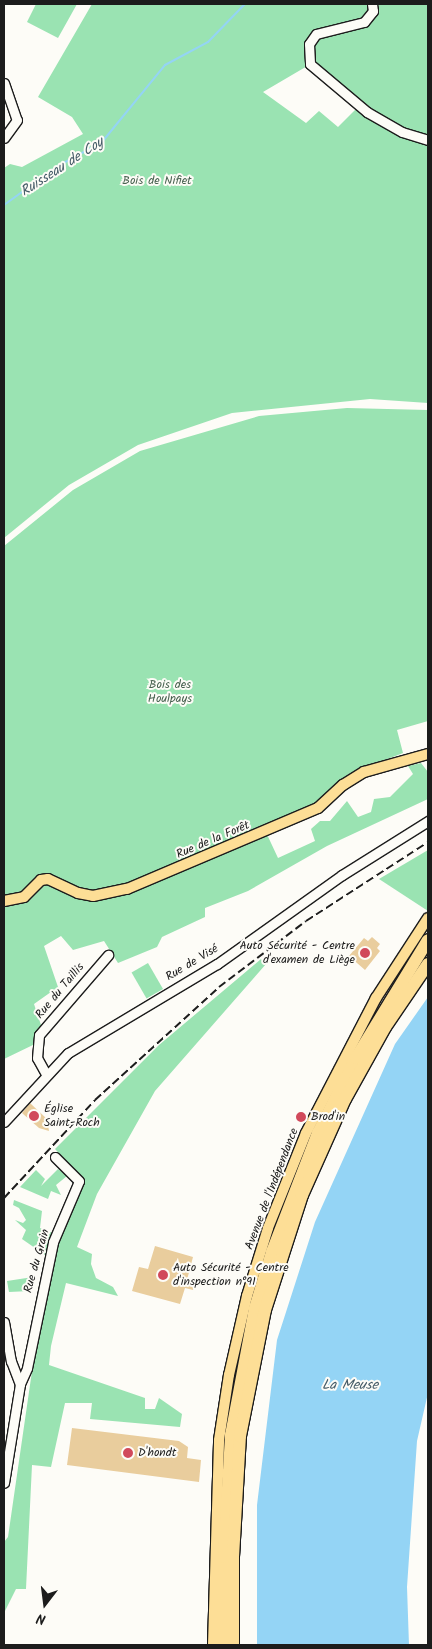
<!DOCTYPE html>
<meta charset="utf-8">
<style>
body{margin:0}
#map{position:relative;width:432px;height:1649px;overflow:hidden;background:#fdfcf7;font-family:Kalam,sans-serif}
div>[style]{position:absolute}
.green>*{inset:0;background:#9ae3b2;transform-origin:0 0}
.water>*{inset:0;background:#94d4f5}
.stream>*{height:2px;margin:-1px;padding:0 1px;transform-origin:1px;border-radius:1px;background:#94d4f5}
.building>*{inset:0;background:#e9cd9d;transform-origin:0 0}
.roads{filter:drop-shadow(1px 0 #1c1c1c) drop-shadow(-1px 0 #1c1c1c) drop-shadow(0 1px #1c1c1c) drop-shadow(0 -1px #1c1c1c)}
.minor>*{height:9px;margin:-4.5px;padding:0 4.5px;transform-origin:4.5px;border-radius:4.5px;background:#fdfcf7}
.major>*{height:10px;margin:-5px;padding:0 5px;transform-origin:5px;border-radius:5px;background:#fdde96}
.highway>*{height:12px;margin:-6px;padding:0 6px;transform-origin:6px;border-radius:6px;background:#fdde96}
.rail>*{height:2px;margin-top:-1px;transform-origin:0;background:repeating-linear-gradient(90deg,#1c1c1c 0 8px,transparent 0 12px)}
.dots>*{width:14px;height:14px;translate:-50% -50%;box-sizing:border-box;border:2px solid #fdfcf7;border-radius:50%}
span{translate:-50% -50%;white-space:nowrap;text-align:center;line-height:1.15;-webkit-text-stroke:4px #fdfcf7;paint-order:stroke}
.park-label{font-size:12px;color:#486250}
.street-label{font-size:12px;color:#1c1c1c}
.poi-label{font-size:12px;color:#1c1c1c}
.right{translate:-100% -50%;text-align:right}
.left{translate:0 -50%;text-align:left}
.water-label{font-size:14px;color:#465c68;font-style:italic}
.frame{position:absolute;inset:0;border:5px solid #1c1c1c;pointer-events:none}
.north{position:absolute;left:20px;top:1579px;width:50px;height:50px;-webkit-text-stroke:4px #fdfcf7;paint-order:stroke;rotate:195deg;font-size:14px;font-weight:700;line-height:20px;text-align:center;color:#1c1c1c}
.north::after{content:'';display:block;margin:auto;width:18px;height:22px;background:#1c1c1c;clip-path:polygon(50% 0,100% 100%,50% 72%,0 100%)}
</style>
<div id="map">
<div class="green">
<div style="clip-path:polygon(36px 4px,41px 5px,77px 4px,58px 38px,27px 22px)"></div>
<div style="clip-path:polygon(92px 4px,428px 4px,428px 137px,403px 130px,368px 110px,309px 65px,263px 92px,306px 123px,319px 111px,338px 127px,358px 107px,402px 133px,428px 143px,428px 403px,370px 399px,232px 413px,138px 445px,69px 485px,4px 538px,4px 168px,10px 164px,22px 167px,83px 134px,72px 117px,38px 97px)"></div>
<div style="clip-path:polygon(347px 408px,428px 410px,428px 721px,397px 730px,403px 753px,349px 774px,315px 806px,264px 828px,278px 858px,315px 841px,311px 829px,320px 821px,330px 821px,347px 801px,358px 817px,371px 812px,374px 799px,390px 797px,413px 774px,408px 766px,421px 763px,428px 772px,428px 799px,327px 846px,248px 891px,205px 908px,205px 917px,162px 937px,157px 947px,118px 963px,104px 941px,73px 950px,61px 936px,44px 946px,58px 987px,34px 1004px,42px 1028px,35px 1044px,4px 1059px,4px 546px,73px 490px,140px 451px,259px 416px)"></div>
<div style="clip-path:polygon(428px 850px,428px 911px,379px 879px)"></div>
<div style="clip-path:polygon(261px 959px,266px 964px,155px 1091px,97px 1194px,77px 1247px,92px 1254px,91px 1264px,96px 1278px,113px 1287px,118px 1296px,66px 1283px,51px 1346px,49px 1365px,145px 1398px,145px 1409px,155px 1409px,159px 1398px,182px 1414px,180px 1427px,90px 1419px,92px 1403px,65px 1403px,51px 1467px,32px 1465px,26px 1589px,16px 1589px,4px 1613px,4px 1542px,8px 1537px,42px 1302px,60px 1235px,84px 1180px,55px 1149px,159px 1045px)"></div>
<div style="left:148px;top:963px;width:30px;height:19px;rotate:60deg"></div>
<div style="clip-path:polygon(58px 1169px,67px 1176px,56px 1185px,61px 1195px,51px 1191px,48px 1199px,20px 1187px,36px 1170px,45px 1179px,41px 1186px)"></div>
<div style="clip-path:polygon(14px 1200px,42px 1211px,40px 1228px,53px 1233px,45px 1255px,22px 1239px,26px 1230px,15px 1220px,23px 1223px,26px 1220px,19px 1208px,13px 1205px)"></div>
<div style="clip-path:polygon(33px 1277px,30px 1291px,9px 1292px,7px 1281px)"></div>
</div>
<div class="water">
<div style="clip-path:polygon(428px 997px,428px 1393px,417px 1441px,407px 1587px,409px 1645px,257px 1645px,257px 1505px,277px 1340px,315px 1222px,395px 1044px)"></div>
</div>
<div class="stream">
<div style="left:4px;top:205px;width:67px;rotate:-35.8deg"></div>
<div style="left:58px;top:166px;width:50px;rotate:-28.6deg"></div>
<div style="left:102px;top:142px;width:99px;rotate:-50.7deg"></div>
<div style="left:165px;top:65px;width:49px;rotate:-28.1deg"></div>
<div style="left:208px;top:42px;width:53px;rotate:-45.8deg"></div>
</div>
<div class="building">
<div style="clip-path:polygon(372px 937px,380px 944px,377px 948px,380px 951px,365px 970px,349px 956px,364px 938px,368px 941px)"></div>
<div style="clip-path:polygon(30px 1103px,47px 1119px,49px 1131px,39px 1128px,22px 1113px)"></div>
<div style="left:257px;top:1217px;width:6px;height:33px;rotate:18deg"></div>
<div style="clip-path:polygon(155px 1246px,193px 1257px,187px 1280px,195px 1282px,193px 1290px,185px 1288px,180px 1304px,132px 1291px,139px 1267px,148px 1269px)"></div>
<div style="clip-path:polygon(72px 1428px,179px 1441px,188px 1447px,187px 1458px,201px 1460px,199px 1482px,67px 1465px)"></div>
</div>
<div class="roads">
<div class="minor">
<div style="left:372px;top:4px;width:7px;rotate:82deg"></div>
<div style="left:373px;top:11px;width:14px;rotate:129deg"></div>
<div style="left:364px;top:22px;width:49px;rotate:166deg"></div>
<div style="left:316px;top:34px;width:12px;rotate:125deg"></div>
<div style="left:309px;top:44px;width:20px;rotate:87deg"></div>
<div style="left:310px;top:64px;width:75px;rotate:40.1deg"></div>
<div style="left:367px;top:112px;width:40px;rotate:29.7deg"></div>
<div style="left:402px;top:132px;width:27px;rotate:17deg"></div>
<div style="left:4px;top:83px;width:39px;rotate:71deg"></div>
<div style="left:17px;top:120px;width:22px;rotate:126deg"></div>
<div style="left:46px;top:1074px;width:18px;rotate:-119deg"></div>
<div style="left:37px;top:1058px;width:23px;rotate:-85deg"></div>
<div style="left:39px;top:1035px;width:106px;rotate:-49.2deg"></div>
<div style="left:4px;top:1122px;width:94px;rotate:-47.2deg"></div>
<div style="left:68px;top:1053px;width:174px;rotate:-30.9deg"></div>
<div style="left:217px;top:964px;width:153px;rotate:-35.5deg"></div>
<div style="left:342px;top:875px;width:102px;rotate:-32.1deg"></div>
<div style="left:4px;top:1322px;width:40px;rotate:80deg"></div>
<div style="left:11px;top:1361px;width:25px;rotate:69deg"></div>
<div style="left:20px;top:1384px;width:100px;rotate:99.2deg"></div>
<div style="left:20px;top:1384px;width:17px;rotate:-66deg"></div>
<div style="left:27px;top:1368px;width:129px;rotate:-78.3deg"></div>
<div style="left:53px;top:1242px;width:66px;rotate:-66.9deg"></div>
<div style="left:79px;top:1181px;width:34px;rotate:-135deg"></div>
</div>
<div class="major">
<div style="left:4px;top:901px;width:20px;rotate:-11deg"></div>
<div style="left:24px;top:897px;width:24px;rotate:-45deg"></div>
<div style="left:41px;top:880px;width:7px;rotate:-8deg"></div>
<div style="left:48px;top:879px;width:33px;rotate:25deg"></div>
<div style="left:78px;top:893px;width:15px;rotate:11deg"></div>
<div style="left:93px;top:896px;width:35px;rotate:-12deg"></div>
<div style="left:127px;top:889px;width:207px;rotate:-23deg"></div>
<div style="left:318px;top:808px;width:34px;rotate:-43deg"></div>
<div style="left:343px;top:785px;width:25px;rotate:-32deg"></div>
<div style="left:364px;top:772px;width:66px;rotate:-15.7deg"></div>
<div style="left:213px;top:1645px;width:205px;rotate:-88.3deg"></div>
<div style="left:219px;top:1440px;width:66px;rotate:-81.3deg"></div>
<div style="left:229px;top:1375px;width:81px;rotate:-77.2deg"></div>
<div style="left:247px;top:1296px;width:71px;rotate:-72.8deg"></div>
<div style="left:268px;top:1228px;width:102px;rotate:-68.2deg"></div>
<div style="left:306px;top:1133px;width:152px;rotate:-62.6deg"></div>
<div style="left:376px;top:998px;width:95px;rotate:-57deg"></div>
</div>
<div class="highway">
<div style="left:224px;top:1645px;width:88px;rotate:-90deg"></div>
<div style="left:224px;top:1557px;width:122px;rotate:-86.7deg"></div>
<div style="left:231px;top:1435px;width:129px;rotate:-79.3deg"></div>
<div style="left:255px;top:1308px;width:59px;rotate:-73.1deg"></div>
<div style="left:272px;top:1252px;width:128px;rotate:-68.9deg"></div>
<div style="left:318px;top:1133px;width:84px;rotate:-63.1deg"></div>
<div style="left:356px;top:1058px;width:138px;rotate:-58.6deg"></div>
<div style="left:233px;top:1645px;width:88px;rotate:-90deg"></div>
<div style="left:233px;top:1557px;width:121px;rotate:-86.7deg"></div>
<div style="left:240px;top:1436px;width:128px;rotate:-78.8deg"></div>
<div style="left:265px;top:1310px;width:121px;rotate:-72.2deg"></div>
<div style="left:302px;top:1195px;width:105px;rotate:-65.9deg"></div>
<div style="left:345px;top:1099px;width:82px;rotate:-60.9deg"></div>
<div style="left:385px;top:1027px;width:76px;rotate:-55.7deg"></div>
</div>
</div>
<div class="rail">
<div style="left:4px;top:1198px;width:134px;rotate:-47.1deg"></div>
<div style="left:95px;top:1100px;width:168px;rotate:-42.3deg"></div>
<div style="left:219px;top:987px;width:109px;rotate:-37.2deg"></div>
<div style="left:306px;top:921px;width:145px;rotate:-32.9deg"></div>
</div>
<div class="dots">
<div style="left:365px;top:953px;background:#d1495b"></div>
<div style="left:34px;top:1116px;background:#d1495b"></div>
<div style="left:301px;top:1117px;background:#d1495b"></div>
<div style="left:163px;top:1275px;background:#d1495b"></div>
<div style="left:128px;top:1453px;background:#d1495b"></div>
</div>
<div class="park-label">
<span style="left:157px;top:181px">Bois de Nifiet</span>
<span style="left:170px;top:692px">Bois des<br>Houlpays</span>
</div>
<div class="street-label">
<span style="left:213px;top:840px;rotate:-23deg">Rue de la Forêt</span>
<span style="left:192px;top:963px;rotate:-31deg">Rue de Visé</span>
<span style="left:60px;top:991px;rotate:-50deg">Rue du Taillis</span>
<span style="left:272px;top:1189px;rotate:-69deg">Avenue de l'Indépendance</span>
<span style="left:37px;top:1261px;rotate:-74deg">Rue du Grain</span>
</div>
<div class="poi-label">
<span class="right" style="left:355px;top:953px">Auto Sécurité - Centre<br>d'examen de Liège</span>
<span class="left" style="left:44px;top:1116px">Église<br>Saint-Roch</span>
<span class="left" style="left:311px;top:1117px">Brod'in</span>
<span class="left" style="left:173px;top:1275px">Auto Sécurité - Centre<br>d'inspection n°91</span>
<span class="left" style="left:138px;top:1453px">D'hondt</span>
</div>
<div class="water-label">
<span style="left:62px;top:167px;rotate:-33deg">Ruisseau de Coy</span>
<span style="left:350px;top:1385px">La Meuse</span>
</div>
<div class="frame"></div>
<div class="north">N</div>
</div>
